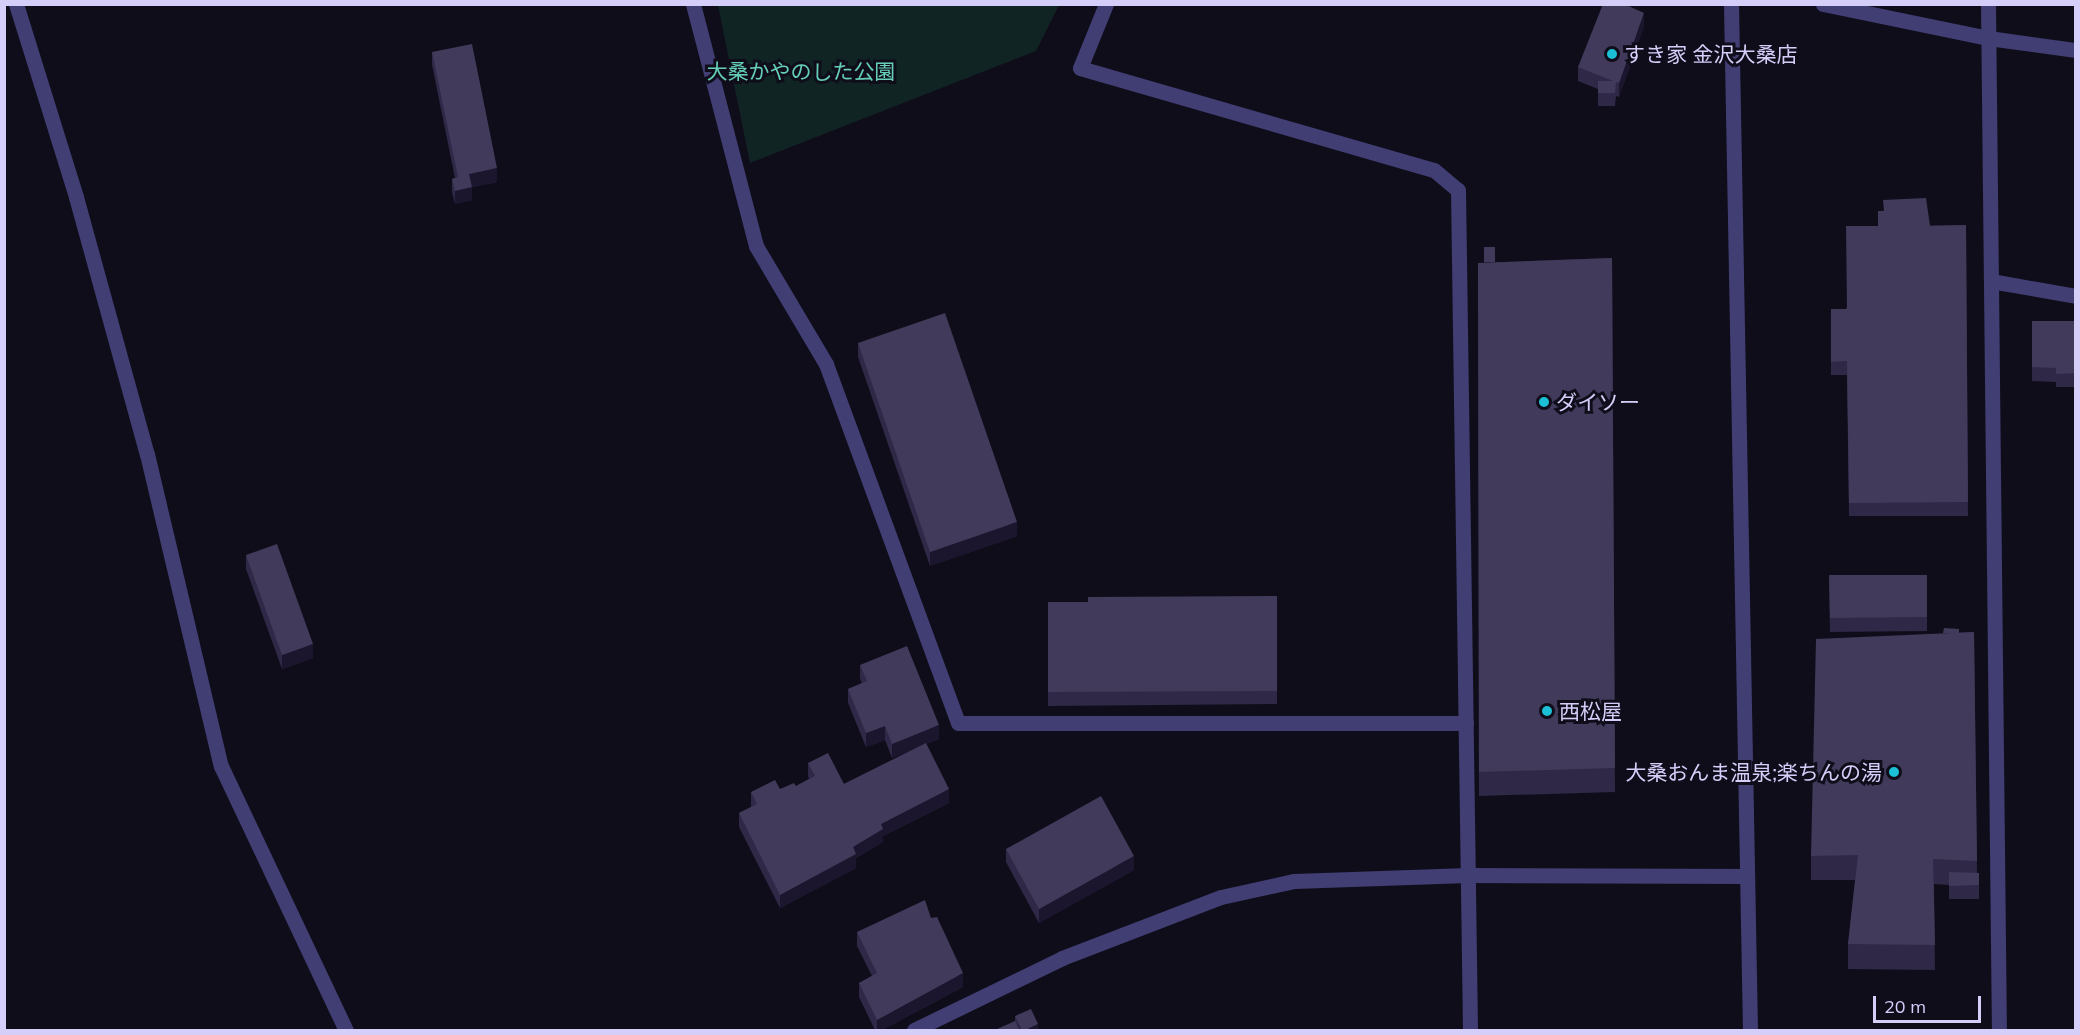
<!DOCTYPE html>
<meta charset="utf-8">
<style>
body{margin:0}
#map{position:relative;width:2080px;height:1035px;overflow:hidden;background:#100d1b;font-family:Mulish,"Noto Sans JP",sans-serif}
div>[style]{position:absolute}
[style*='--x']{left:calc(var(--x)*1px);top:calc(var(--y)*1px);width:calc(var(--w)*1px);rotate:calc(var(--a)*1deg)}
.green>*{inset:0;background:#112424}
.minor>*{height:15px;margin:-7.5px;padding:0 7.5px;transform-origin:7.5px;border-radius:7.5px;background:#413e74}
.wall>*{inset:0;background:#2f2846}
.shaded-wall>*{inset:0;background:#1b162d}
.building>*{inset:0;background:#413a5a}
.dots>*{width:16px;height:16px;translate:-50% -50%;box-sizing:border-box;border:3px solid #100d1b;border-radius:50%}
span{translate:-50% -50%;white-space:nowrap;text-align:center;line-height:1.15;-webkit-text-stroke:6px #100d1b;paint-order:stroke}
.poi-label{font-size:21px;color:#d4cef9}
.left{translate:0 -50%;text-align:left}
.right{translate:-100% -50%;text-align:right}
.park-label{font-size:21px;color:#64ceb6}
.frame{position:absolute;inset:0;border:6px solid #d4cef9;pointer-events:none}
.scale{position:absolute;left:1873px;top:996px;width:108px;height:27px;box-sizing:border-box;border:3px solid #d4cef9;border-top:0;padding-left:8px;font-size:18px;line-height:21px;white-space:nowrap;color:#d4cef9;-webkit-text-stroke:4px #100d1b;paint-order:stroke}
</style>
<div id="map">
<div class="green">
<div style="clip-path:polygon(718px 5px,718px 4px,1059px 5px,1036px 51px,750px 163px)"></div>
</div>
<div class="minor">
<div style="--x:16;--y:4;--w:202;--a:72.7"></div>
<div style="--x:76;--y:197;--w:267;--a:74.6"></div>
<div style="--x:147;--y:454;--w:321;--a:76.7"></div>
<div style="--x:221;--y:766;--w:292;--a:64.7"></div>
<div style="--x:693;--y:4;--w:250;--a:75.4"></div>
<div style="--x:756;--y:246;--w:137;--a:59.3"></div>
<div style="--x:826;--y:364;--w:382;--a:69.8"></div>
<div style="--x:958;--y:723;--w:508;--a:0"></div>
<div style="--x:1106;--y:4;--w:69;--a:112.1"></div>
<div style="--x:1080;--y:68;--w:368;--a:16.1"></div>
<div style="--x:1434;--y:170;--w:31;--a:40"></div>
<div style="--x:1458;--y:190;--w:840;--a:89.18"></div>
<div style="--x:1731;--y:4;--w:1026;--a:88.94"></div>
<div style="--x:1823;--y:4;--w:168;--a:11.6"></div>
<div style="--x:1988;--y:38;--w:89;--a:7.8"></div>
<div style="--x:1988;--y:4;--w:1026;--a:89.39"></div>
<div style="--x:1991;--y:281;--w:86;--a:10"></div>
<div style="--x:914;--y:1030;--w:165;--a:-25.9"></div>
<div style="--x:1062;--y:958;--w:170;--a:-21"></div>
<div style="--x:1221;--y:897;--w:75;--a:-12.4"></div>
<div style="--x:1294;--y:881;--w:174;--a:-2"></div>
<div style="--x:1468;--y:875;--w:279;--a:0.2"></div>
</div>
<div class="wall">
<div style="clip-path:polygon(1644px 26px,1619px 97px,1616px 96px,1615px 106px,1598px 106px,1598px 89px,1578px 81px,1578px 67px)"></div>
<div style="clip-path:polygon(432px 52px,497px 182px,472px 187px,472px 200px,455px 204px,452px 192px,452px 179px,455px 178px,432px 65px)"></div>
<div style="clip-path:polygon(1966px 225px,1968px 516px,1849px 516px,1847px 375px,1831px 375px,1831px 309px,1846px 309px,1878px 226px)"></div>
<div style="clip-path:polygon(1612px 258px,1615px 792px,1479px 796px,1478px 263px)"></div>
<div style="clip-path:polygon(2032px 321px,2076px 321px,2076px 387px,2056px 387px,2056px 382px,2032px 381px)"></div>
<div style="clip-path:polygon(858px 343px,1017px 536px,930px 566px,858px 357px)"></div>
<div style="clip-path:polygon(246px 555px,313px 658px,282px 669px,246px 569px)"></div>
<div style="clip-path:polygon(1829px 575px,1927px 575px,1927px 631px,1830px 632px)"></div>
<div style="clip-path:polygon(1277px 596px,1277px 704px,1048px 706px,1048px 602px,1088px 602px)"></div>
<div style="clip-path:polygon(1974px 632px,1977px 873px,1979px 873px,1979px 899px,1949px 899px,1949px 885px,1934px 884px,1935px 970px,1848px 969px,1848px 944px,1855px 880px,1811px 880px,1811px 856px,1959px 633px)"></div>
<div style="clip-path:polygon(860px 665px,939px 739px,926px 744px,949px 803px,883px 836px,883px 842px,856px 858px,856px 868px,780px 908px,739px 827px,739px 813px,751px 807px,751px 792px,780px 789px,796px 786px,809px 779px,808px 776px,808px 763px,844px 784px,916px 748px,892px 758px,885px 740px,866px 747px,848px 703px,848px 689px,862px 683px,860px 679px)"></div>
<div style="clip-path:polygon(1006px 849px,1134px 870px,1039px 923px,1006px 862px)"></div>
<div style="clip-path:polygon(931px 918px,963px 987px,882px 1030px,875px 1030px,859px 997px,859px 983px,872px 976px,857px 946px,857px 932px)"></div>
<div style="clip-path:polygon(1015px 1016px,1038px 1030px,995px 1030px,1015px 1022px)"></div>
</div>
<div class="shaded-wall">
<div style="clip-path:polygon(1644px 13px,1644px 26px,1619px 97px,1619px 83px)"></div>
<div style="clip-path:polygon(497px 168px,497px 182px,472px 187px,472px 200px,455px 204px,455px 191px,469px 174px)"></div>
<div style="clip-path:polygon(1017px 522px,1017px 536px,930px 566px,930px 552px)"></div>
<div style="clip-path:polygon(313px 644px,313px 658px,282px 669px,282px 655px)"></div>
<div style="clip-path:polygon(939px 725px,939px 739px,892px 758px,892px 744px)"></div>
<div style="clip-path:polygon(885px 726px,885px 740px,866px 747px,866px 733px)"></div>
<div style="clip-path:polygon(949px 789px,949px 803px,883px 836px,883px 842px,856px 858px,856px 868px,780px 908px,780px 895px,853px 847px,881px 824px)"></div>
<div style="clip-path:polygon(1134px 856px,1134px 870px,1039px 923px,1039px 909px)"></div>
<div style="clip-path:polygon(963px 973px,963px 987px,882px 1030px,877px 1030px,877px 1020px)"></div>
<div style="clip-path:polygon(1038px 1024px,1038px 1030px,1025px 1030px)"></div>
</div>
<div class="building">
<div style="clip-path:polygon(1603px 4px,1624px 4px,1644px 13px,1619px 83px,1616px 82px,1615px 93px,1598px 93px,1598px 81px,1613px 81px,1578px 67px)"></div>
<div style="clip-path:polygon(472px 44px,497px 168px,469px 174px,472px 187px,455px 191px,452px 179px,458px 177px,432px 52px)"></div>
<div style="clip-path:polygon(1926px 198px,1930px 226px,1966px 225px,1968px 502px,1849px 503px,1847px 361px,1831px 362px,1831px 309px,1847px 309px,1846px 226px,1878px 226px,1878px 211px,1884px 211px,1883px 200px)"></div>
<div style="clip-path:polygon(1484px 247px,1495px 247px,1495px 262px,1484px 262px)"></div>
<div style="clip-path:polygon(1612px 258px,1615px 768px,1479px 772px,1478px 263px)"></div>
<div style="clip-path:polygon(945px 313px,1017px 522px,930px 552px,858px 343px)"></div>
<div style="clip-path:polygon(2032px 321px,2076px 321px,2076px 373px,2056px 374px,2056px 368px,2032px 367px)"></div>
<div style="clip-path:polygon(277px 544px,313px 644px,282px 655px,246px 555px)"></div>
<div style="clip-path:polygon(1829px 575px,1927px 575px,1927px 617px,1830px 618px)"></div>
<div style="clip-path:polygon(1277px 596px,1277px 691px,1048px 692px,1048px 602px,1088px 602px,1088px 597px)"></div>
<div style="clip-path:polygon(1944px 628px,1959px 629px,1959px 633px,1943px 633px)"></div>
<div style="clip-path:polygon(1974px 632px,1977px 861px,1933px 859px,1935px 945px,1848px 944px,1858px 855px,1811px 856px,1816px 639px)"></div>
<div style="clip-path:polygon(907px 646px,939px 725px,892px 744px,885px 726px,866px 733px,848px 689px,867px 681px,860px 665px)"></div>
<div style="clip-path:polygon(926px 743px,949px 789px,881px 824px,883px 829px,853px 847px,856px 854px,780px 895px,739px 813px,757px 804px,751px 792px,775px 780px,780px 789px,794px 783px,796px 786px,815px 776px,808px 763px,828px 753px,844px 784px)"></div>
<div style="clip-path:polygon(1101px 796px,1134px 856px,1039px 909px,1006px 849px)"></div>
<div style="clip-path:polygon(1949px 872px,1979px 873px,1979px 885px,1949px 886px)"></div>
<div style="clip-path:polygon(925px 900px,931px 918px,937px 917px,963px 973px,877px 1020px,859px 983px,877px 973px,857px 932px)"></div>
<div style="clip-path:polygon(1031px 1009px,1038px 1024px,1025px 1030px,1022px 1030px,1015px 1016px)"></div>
<div style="clip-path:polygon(1015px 1021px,1019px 1030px,995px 1030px)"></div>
</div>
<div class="dots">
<div style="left:1612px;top:54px;background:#1cc0d6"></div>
<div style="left:1544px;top:402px;background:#1cc0d6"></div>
<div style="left:1547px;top:711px;background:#1cc0d6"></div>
<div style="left:1894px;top:772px;background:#1cc0d6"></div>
</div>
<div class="poi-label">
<span class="left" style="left:1624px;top:54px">すき家 金沢大桑店</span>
<span class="left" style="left:1556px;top:402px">ダイソー</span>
<span class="left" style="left:1559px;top:711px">西松屋</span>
<span class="right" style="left:1882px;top:772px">大桑おんま温泉;楽ちんの湯</span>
</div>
<div class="park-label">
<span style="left:801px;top:71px">大桑かやのした公園</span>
</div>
<div class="frame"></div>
<div class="scale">20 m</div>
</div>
